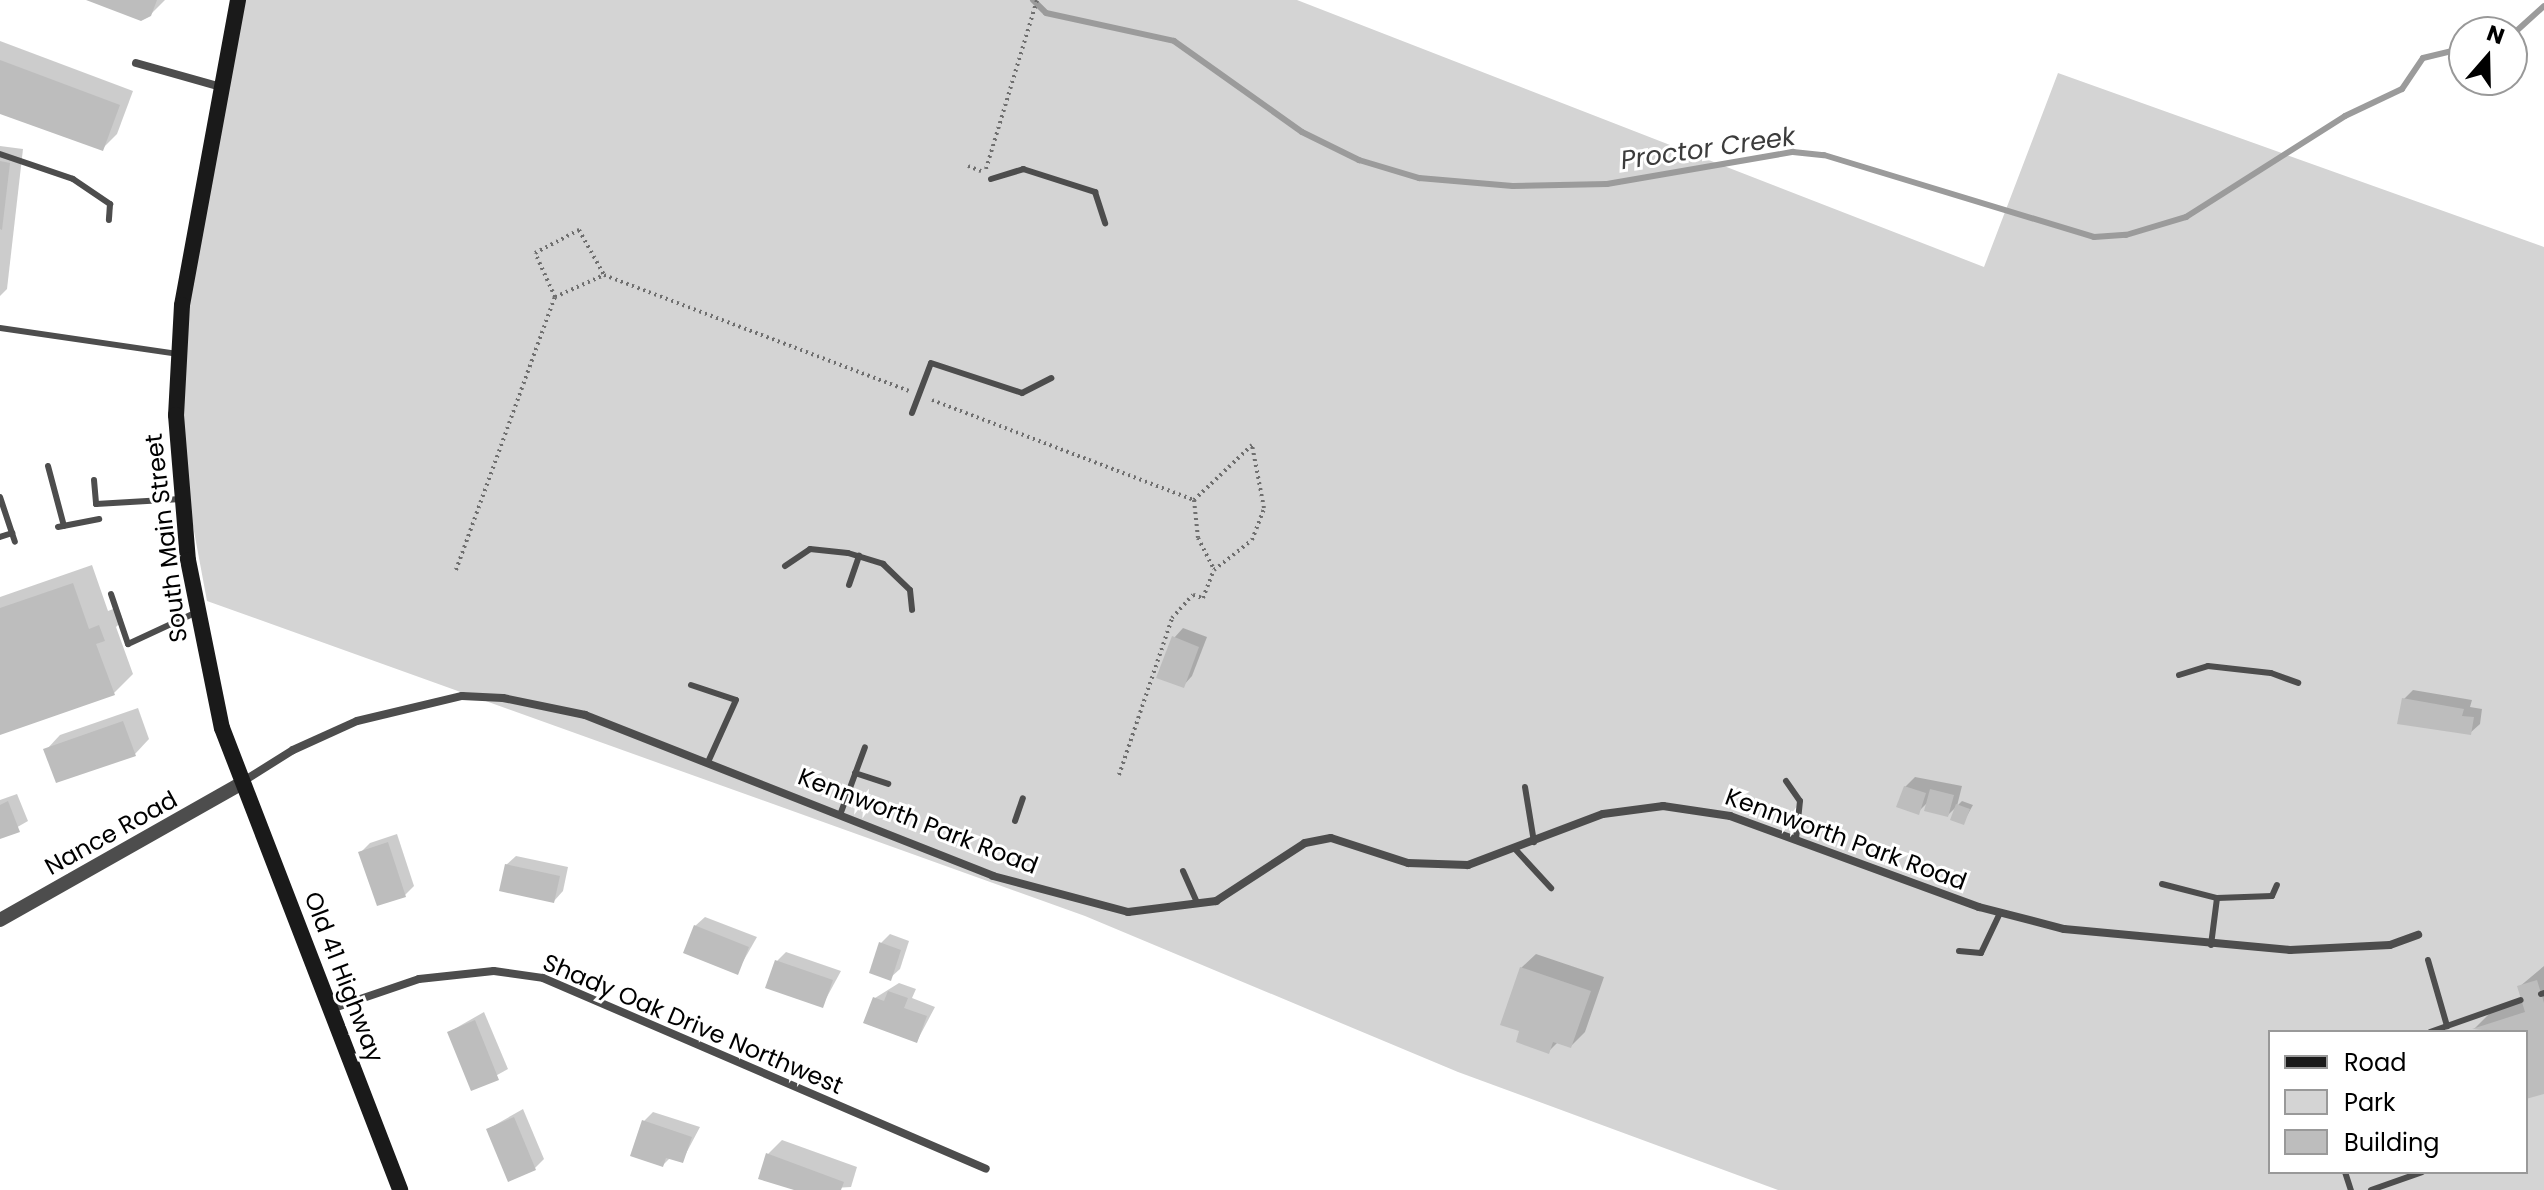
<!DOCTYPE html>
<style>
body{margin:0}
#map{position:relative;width:2544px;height:1190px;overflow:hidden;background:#fff;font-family:Poppins,sans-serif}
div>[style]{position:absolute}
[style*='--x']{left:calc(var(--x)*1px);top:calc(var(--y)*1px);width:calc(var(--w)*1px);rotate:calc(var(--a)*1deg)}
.green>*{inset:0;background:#d4d4d4}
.shadow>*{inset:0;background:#0003}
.stream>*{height:6px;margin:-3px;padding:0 3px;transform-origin:3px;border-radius:3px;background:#9b9b9b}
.building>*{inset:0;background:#bdbdbd}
.path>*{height:4px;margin-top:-2px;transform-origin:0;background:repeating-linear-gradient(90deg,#6f6f6f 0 2px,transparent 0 6px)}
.service>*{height:6px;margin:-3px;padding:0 3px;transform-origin:3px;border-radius:3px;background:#4d4d4d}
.minor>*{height:8px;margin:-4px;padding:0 4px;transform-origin:4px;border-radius:4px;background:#4d4d4d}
.tertiary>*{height:14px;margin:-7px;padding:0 7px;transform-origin:7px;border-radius:7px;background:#4d4d4d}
.secondary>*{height:16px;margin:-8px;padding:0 8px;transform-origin:8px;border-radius:8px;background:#1a1a1a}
span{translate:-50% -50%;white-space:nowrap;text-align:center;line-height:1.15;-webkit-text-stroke:6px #fff;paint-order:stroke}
.street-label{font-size:24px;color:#000}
.water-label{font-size:26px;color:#3c3c3c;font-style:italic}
.legend{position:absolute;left:2268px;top:1030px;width:260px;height:144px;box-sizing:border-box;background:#fff;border:2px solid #999;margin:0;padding:10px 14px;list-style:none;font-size:24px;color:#000}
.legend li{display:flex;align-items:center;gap:16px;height:40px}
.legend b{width:40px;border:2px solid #999}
.north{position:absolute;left:2448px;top:16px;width:80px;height:80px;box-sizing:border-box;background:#fff;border:2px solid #999;border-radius:50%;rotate:20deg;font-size:22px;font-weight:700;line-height:32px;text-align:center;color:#000}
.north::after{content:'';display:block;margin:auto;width:28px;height:36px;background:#000;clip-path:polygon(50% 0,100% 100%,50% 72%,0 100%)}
</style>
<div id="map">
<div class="green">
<div style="clip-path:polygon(evenodd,239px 0,1297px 0,1984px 267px,2058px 73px,2544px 247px,2544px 1190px,1778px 1190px,1458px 1072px,1085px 916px,207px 601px,172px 413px,239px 0,2270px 1032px,2526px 1032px,2526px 1172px,2270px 1172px,2270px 1032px)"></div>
</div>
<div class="shadow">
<div style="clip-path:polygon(91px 0,165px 0,150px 15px)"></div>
<div style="clip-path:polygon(0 41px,133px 91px,117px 134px,102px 149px,0 113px)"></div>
<div style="clip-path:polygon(0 146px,23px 149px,7px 289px,0 296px)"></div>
<div style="clip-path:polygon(92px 565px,108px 611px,118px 607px,123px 620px,116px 627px,133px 674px,114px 693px,0 728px,0 597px)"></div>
<div style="clip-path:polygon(1183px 628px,1207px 637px,1192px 676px,1183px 686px,1174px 638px)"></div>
<div style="clip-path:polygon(2413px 690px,2472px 700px,2470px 707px,2482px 709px,2480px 724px,2470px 733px,2404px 699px)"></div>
<div style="clip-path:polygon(138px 708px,149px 739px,135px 754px,46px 750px,60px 735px)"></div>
<div style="clip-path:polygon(1915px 777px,1962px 786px,1957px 806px,1948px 815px,1928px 802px,1918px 812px,1905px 787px)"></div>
<div style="clip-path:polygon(17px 794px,28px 821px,0 837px,0 800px)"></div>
<div style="clip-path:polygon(1962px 801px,1973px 805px,1963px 823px,1958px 805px)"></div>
<div style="clip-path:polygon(397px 834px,414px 886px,405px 895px,361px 852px,370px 843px)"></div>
<div style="clip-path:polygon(516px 856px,568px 867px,563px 891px,554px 901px,506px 865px)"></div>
<div style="clip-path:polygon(705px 917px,757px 937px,737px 972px,695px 926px)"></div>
<div style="clip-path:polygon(890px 934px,909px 941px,900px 969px,890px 978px,880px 944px)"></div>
<div style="clip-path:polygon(786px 952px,841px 971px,822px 1006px,777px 961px)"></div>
<div style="clip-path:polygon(1536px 954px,1604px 977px,1585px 1032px,1571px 1046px,1558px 1042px,1549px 1051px,1522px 1029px,1521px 968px)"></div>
<div style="clip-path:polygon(2544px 966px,2544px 1091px,2526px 1097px,2526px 1032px,2474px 1029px,2493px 1010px,2523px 1001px,2519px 987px)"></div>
<div style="clip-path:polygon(899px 983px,916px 989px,912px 998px,935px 1007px,917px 1041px,875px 998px)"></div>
<div style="clip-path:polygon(484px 1012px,508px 1069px,472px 1089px,449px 1032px)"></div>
<div style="clip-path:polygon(523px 1109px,544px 1159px,535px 1168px,488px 1129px)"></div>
<div style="clip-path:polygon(653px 1112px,700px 1127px,682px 1161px,671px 1157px,663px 1165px,644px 1121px)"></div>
<div style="clip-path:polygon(782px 1140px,857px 1167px,851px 1187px,801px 1190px,768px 1154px)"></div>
</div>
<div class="stream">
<div style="--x:1033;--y:0;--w:18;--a:45"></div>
<div style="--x:1046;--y:13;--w:131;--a:12.3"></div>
<div style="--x:1174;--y:41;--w:157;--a:35.4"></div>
<div style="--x:1302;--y:132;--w:64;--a:26.2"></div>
<div style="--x:1359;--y:160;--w:63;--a:16.7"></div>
<div style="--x:1419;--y:178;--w:94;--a:4.9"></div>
<div style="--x:1513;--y:186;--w:94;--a:-1.2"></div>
<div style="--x:1607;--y:184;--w:189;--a:-9.8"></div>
<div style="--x:1793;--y:152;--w:31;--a:6"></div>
<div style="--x:1824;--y:155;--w:282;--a:16.9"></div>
<div style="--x:2094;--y:237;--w:32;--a:-4"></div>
<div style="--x:2126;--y:235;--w:63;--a:-16.7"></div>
<div style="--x:2186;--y:217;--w:188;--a:-32.4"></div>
<div style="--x:2345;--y:116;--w:63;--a:-25.3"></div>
<div style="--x:2402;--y:89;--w:37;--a:-56"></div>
<div style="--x:2423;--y:58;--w:42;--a:-13.7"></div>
<div style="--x:2512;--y:35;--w:43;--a:-42.2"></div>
</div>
<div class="building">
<div style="clip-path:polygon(86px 0,157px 0,151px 16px,141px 21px)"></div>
<div style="clip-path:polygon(0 60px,120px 105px,103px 151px,0 114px)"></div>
<div style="clip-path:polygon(0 161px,10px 163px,2px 230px,0 229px)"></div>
<div style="clip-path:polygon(73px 583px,89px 629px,99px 625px,105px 641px,96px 644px,115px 695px,0 735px,0 608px)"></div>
<div style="clip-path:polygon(1172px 636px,1199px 647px,1184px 688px,1156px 678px)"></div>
<div style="clip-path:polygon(2402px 698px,2464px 709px,2462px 716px,2474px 717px,2471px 735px,2397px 724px)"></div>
<div style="clip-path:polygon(123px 721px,136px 756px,56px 783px,43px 749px)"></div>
<div style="clip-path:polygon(1904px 786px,1926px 793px,1919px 815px,1896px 807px)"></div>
<div style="clip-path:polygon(1930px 789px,1954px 795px,1948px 817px,1924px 811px)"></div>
<div style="clip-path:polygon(8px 801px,20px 832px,0 839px,0 805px)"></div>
<div style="clip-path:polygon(1956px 804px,1970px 809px,1964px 825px,1950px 820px)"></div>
<div style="clip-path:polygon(388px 842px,406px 897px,377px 906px,358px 852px)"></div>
<div style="clip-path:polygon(505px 864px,560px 876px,554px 903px,499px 891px)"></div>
<div style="clip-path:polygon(694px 925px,749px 947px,738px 975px,683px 953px)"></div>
<div style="clip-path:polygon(879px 942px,901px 950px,891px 981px,869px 973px)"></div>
<div style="clip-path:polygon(775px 960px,833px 980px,823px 1008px,765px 988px)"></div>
<div style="clip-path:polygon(1520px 967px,1591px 991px,1571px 1048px,1553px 1042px,1549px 1054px,1516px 1042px,1519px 1031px,1500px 1025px)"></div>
<div style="clip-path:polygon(2537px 980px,2544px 1003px,2544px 1094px,2526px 1099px,2526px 1032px,2472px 1029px,2525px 1012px,2517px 986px)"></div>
<div style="clip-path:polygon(888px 991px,908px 998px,904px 1008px,927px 1016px,917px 1043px,863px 1023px,873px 997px,884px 1001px)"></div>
<div style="clip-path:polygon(475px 1020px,499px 1080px,471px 1091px,447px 1032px)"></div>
<div style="clip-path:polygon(514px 1117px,536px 1170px,508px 1182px,486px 1129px)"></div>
<div style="clip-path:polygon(642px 1120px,692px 1137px,683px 1163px,666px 1158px,663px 1167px,630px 1156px)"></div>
<div style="clip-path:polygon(766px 1153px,844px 1182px,841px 1190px,794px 1190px,758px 1179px)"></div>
</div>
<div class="path">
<div style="--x:968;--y:166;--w:14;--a:21"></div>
<div style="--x:986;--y:169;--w:177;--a:-73.2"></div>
<div style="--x:555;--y:297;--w:54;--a:-24.2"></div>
<div style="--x:932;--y:400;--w:280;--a:20.9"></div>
<div style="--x:1194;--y:500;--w:38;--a:84"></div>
<div style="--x:1198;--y:538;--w:35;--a:63"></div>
<div style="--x:456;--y:570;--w:290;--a:-70.1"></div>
<div style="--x:555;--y:297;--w:48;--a:-114.4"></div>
<div style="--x:535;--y:253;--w:50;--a:-27.6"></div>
<div style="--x:579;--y:230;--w:51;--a:60.9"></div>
<div style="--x:604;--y:275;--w:326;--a:20.8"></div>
<div style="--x:1119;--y:775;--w:166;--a:-71.3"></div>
<div style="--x:1172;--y:618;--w:31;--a:-48"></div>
<div style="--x:1193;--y:595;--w:10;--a:17"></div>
<div style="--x:1203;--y:598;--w:30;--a:-69"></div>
<div style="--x:1214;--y:570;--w:48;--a:-38.3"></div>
<div style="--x:1252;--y:540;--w:34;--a:-69"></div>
<div style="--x:1264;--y:508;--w:64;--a:-100.8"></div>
<div style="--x:1252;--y:445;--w:80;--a:136.5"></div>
</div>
<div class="service">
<div style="--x:0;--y:154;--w:77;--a:18.9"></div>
<div style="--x:73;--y:179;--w:45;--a:34"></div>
<div style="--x:110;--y:204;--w:16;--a:94"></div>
<div style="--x:991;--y:179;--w:34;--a:-17"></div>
<div style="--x:1023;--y:169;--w:76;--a:17.7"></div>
<div style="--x:1095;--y:192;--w:33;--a:72"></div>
<div style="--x:0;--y:328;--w:181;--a:8.3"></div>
<div style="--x:912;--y:413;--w:53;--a:-69.2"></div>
<div style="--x:931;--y:363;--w:96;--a:18.2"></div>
<div style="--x:1022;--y:393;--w:33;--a:-27"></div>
<div style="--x:48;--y:466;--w:62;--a:75.1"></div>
<div style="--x:94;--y:480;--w:24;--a:85"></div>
<div style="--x:96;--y:504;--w:85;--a:-3.4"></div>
<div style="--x:0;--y:497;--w:47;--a:71.6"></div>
<div style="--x:58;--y:527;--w:42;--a:-11"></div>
<div style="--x:0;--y:537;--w:13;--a:-18"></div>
<div style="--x:785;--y:566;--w:30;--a:-34"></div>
<div style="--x:810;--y:549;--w:38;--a:6"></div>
<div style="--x:848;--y:553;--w:37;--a:17"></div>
<div style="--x:883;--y:564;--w:37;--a:44"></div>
<div style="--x:910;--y:590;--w:20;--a:84"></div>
<div style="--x:849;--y:585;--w:31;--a:-71"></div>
<div style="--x:111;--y:594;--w:53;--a:71.2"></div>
<div style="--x:128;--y:644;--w:76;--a:-24.9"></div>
<div style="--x:2179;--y:675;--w:30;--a:-17"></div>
<div style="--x:2208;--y:666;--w:63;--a:6.3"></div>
<div style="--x:2271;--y:673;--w:29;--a:20"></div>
<div style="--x:691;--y:685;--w:47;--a:18.4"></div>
<div style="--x:736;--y:700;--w:68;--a:114.3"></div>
<div style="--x:855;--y:773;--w:35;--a:18"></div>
<div style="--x:1786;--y:781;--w:24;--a:55"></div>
<div style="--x:1800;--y:801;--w:39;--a:96"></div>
<div style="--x:1525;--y:787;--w:56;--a:80.7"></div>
<div style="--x:840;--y:815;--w:72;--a:-69.8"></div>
<div style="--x:1015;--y:821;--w:24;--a:-71"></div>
<div style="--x:1516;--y:850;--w:52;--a:47.4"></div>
<div style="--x:1183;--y:871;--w:36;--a:66"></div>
<div style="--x:2162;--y:884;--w:57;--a:14.3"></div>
<div style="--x:2217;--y:898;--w:55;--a:-2.1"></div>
<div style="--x:2272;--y:896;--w:12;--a:-66"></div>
<div style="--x:2211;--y:945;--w:47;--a:-82.7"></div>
<div style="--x:1959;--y:951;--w:22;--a:5"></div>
<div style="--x:1981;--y:953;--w:44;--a:-64.6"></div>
<div style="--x:2428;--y:960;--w:69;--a:73.9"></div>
<div style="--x:2541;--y:994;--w:3;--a:-18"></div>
<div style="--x:2430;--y:1032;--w:96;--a:-19.4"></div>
<div style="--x:2345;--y:1172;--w:19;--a:72"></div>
<div style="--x:2371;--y:1190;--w:54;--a:-19.4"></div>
</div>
<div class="minor">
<div style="--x:136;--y:63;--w:88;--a:15.8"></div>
<div style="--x:242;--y:782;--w:60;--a:-32.1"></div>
<div style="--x:293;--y:750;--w:70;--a:-24.4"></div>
<div style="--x:357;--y:721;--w:108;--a:-13.4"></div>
<div style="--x:462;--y:696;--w:41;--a:2.8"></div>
<div style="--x:503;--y:698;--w:84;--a:11.7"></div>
<div style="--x:585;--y:715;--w:439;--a:21.5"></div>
<div style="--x:993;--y:876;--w:140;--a:14.9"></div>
<div style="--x:1128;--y:912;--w:89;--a:-7.1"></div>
<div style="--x:1216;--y:901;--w:106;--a:-33.1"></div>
<div style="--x:1305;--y:843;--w:26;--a:-11"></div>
<div style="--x:1331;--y:838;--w:81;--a:18"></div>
<div style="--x:1408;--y:863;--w:60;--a:1.9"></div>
<div style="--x:1468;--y:865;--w:144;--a:-20.7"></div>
<div style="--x:1603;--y:814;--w:61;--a:-7.6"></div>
<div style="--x:1663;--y:806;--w:68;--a:8.5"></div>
<div style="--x:1730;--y:816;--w:265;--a:20.1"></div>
<div style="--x:1979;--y:907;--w:88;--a:14.5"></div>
<div style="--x:2064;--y:929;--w:227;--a:5.3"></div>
<div style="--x:2290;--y:950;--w:100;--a:-2.9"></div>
<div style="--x:2390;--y:945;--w:30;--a:-20"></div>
<div style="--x:331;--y:1009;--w:93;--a:-18.8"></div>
<div style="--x:419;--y:979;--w:75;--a:-6.1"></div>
<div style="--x:494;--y:971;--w:49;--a:8.1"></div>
<div style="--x:543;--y:978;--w:482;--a:23.3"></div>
</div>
<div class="tertiary">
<div style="--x:0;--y:920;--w:278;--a:-29.5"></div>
</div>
<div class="secondary">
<div style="--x:238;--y:0;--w:310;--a:100.4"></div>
<div style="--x:182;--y:305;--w:110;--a:93.1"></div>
<div style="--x:176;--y:415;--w:145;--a:85.3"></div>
<div style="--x:188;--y:560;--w:171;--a:78.6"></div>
<div style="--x:222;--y:728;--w:495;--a:68.9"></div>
</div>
<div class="street-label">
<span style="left:166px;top:538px;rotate:-97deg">South Main Street</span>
<span style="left:918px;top:821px;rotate:21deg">Kennworth Park Road</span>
<span style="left:111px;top:833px;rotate:-29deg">Nance Road</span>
<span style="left:1846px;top:839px;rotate:20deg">Kennworth Park Road</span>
<span style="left:344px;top:977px;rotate:69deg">Old 41 Highway</span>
<span style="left:693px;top:1024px;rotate:23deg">Shady Oak Drive Northwest</span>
</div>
<div class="water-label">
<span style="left:1708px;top:149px;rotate:-8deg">Proctor Creek</span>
</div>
<ul class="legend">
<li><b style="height:10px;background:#1a1a1a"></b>Road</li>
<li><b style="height:22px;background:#d4d4d4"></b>Park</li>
<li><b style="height:22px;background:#bdbdbd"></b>Building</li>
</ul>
<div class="north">N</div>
</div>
